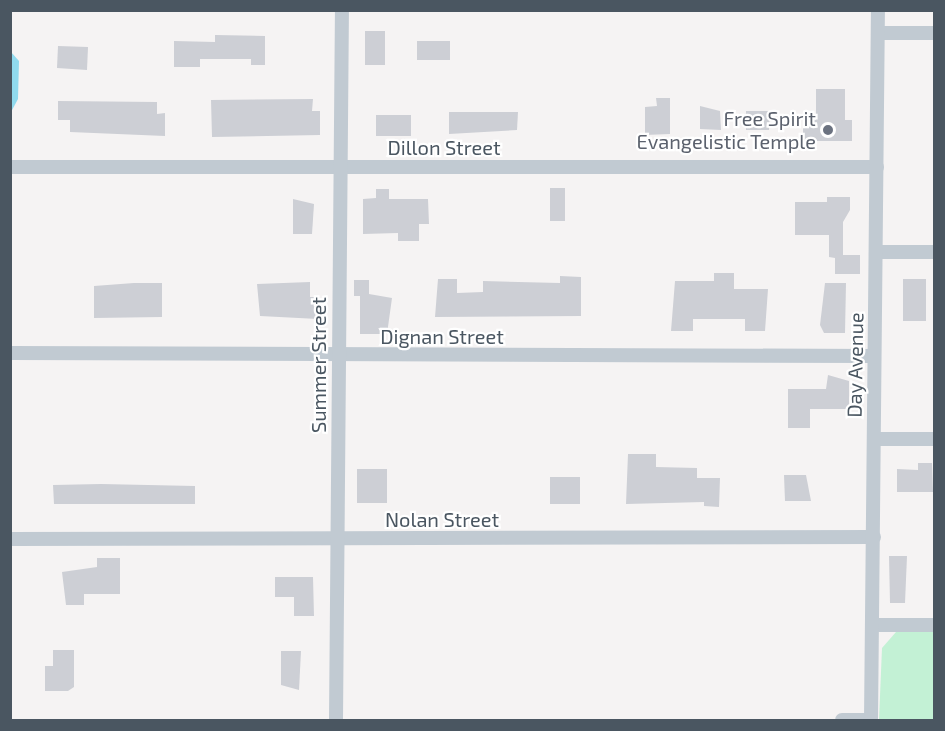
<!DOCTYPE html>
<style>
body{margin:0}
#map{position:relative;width:945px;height:731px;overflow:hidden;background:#f5f3f3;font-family:"Exo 2",sans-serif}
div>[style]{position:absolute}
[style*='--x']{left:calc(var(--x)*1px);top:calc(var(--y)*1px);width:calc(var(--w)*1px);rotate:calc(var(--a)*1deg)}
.green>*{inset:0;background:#c3f1d5}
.water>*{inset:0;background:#90daee}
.building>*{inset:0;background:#cdcfd5}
.street>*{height:14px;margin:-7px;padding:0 7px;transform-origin:7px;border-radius:7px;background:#c1cad2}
.dots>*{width:16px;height:16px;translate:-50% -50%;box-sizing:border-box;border:3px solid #fff;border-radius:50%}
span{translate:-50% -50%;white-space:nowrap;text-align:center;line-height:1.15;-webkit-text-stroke:4.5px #fff;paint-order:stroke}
.worship-label{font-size:20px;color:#5b616d}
.right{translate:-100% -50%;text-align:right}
.street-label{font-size:20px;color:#4a5661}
.frame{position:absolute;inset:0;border:12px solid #4a5661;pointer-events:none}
</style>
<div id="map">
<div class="green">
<div style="clip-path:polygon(896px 632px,934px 632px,934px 720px,879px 720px,882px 648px)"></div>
</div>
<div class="water">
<div style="clip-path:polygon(11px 52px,19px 61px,18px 99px,11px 112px)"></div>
</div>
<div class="building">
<div style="clip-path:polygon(365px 31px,385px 31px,385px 65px,365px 65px)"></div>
<div style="clip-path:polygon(215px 35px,265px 36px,265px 65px,251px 65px,251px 59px,200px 59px,200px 67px,174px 67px,174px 41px,215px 42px)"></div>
<div style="clip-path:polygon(417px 41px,450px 41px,450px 60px,417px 60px)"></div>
<div style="clip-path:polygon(58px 46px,88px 47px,87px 70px,57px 68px)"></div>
<div style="clip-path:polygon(816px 89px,845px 89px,845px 120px,852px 120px,852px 141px,803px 141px,803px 120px,816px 120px)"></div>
<div style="clip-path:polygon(656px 98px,670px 98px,670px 134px,645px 135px,645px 107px,657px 106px)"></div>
<div style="clip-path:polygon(313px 99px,312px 111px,320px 111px,320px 135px,212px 137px,211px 100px)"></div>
<div style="clip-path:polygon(58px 101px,157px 102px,157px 114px,165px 113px,165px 136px,70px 132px,70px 120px,58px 120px)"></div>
<div style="clip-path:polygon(700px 106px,720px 111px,721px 130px,700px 129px)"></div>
<div style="clip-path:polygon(746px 111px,770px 111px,769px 130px,746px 130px)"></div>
<div style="clip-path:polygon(449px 112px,518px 112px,517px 130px,449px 134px)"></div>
<div style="clip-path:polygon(376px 115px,411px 115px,411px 136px,376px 136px)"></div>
<div style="clip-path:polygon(550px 188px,565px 188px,565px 221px,550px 221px)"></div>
<div style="clip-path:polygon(376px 189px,389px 189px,389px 199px,428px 199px,429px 224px,419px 224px,419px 241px,398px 241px,398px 233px,363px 234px,363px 199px,376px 198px)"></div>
<div style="clip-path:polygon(827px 197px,850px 197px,850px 210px,843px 222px,843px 255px,860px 255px,860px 274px,835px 274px,835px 258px,829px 257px,829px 235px,795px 235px,795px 202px,827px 202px)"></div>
<div style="clip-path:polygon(293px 199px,314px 204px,312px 234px,293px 234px)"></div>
<div style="clip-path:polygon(714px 273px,734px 273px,734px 289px,768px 289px,765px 331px,745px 331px,745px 319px,693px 319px,693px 331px,671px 331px,675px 281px,714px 281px)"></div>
<div style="clip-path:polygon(560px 276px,581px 277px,581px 316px,435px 317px,438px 279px,457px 279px,457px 293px,483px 292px,483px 281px,560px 283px)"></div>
<div style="clip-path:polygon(903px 279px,926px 279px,926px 321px,903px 321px)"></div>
<div style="clip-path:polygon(354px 280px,369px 280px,369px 294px,392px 298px,387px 334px,360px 334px,360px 296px,354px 296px)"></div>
<div style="clip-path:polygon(310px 282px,310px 297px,318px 297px,318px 319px,260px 316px,257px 284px)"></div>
<div style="clip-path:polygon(134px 283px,162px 283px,162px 317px,94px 318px,94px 286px)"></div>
<div style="clip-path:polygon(825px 283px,846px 283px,845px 333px,824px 333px,820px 325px)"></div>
<div style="clip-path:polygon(828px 375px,849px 381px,849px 409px,810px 409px,810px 428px,788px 428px,788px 389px,826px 389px)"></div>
<div style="clip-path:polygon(628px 454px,656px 454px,656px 467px,697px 468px,697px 478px,720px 478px,719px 507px,704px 506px,704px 502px,626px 504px)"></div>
<div style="clip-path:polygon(918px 463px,932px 463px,933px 492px,897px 492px,897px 469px,918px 470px)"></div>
<div style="clip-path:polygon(357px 469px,387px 469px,387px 503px,357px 503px)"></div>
<div style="clip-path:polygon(784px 475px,806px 475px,811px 501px,785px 501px)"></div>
<div style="clip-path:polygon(550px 477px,580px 477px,580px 504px,550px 504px)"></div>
<div style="clip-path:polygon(101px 484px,195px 486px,195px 504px,54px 504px,53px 485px)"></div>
<div style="clip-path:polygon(889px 556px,907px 556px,905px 603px,890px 603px)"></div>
<div style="clip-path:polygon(97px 558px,120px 558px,120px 594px,84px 594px,84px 605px,66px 605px,62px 572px,97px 567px)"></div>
<div style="clip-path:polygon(275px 577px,313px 577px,314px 616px,294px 616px,294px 597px,275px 597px)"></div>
<div style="clip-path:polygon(53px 650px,74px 650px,74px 687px,68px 691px,45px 691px,45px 666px,53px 666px)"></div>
<div style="clip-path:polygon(281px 651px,301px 651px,299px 690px,281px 685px)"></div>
</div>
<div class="street">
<div style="--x:878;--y:33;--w:56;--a:0"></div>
<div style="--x:10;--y:167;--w:867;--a:0"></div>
<div style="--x:876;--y:252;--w:58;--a:0"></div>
<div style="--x:10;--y:353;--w:864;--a:0.2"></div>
<div style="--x:874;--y:439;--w:60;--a:0"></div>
<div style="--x:10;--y:539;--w:864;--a:-0.13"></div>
<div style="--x:872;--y:625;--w:62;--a:0"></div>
<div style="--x:336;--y:720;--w:710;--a:-89.52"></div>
<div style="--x:842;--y:720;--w:29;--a:0"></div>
<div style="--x:871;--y:720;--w:710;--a:-89.44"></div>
</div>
<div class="dots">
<div style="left:828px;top:130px;background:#6b7280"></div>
</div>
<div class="worship-label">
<span class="right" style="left:816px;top:130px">Free Spirit<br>Evangelistic Temple</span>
</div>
<div class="street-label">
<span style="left:444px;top:147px">Dillon Street</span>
<span style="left:442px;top:336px">Dignan Street</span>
<span style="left:318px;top:365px;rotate:-90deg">Summer Street</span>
<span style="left:855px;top:365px;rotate:-89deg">Day Avenue</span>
<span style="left:442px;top:519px">Nolan Street</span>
</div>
<div class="frame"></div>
</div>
